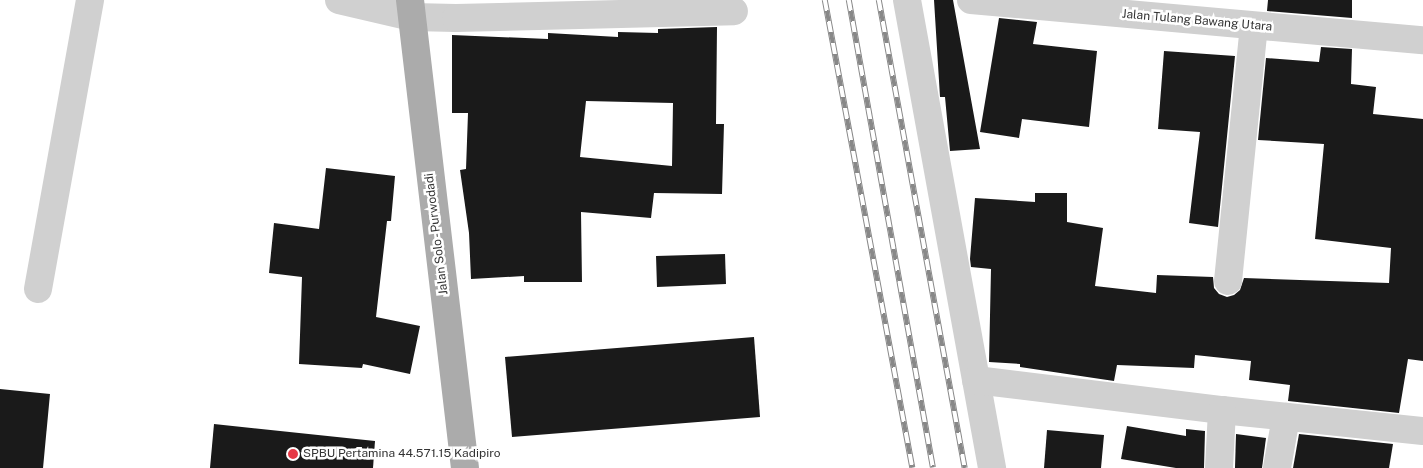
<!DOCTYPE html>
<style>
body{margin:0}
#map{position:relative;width:1423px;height:468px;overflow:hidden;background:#fff;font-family:"Public Sans",sans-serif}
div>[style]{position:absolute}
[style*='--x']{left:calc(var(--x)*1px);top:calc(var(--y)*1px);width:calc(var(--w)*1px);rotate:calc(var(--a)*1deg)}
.building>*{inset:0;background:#1a1a1a}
.minor>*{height:28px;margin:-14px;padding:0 14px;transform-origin:14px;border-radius:14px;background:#d0d0d0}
.major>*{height:28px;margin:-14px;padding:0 14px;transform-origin:14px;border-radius:14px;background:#ababab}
.rail>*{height:5.5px;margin-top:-2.75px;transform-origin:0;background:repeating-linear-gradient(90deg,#fff 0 11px,#888 0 22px);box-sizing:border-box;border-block:1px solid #888}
.dots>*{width:14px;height:14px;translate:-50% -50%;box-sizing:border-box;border:2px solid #fff;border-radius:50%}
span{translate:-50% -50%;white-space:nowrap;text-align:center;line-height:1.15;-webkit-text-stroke:5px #fff;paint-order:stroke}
.street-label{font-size:12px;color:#333}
.poi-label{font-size:12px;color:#333}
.left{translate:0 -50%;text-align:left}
</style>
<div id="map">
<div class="building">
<div style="clip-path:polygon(934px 0,953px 0,980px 149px,950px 151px,945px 97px,940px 97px)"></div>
<div style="clip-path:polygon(1268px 0,1352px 0,1352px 18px,1267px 11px)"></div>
<div style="clip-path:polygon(999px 18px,1037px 22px,1033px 44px,1097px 51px,1089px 127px,1022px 119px,1019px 138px,980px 132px)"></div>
<div style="clip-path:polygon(evenodd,717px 27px,716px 124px,724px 124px,722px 194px,654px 193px,651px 218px,581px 212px,582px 282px,524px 282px,524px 276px,471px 279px,469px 233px,460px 170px,466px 169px,468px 113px,452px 113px,452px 35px,548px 39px,548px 33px,618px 37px,618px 32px,658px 33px,658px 29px,717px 27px,586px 101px,673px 103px,672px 166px,580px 157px,586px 101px)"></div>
<div style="clip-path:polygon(1321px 47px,1352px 49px,1351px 84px,1376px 87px,1373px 114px,1423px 119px,1423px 361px,1408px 359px,1399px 413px,1288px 401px,1290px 385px,1249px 380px,1251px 361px,1195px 355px,1194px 368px,1117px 365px,1114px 381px,1020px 367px,1020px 364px,989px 362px,991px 269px,971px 267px,970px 259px,975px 198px,1035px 202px,1035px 193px,1067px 193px,1067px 222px,1103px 228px,1095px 286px,1156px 293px,1157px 275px,1213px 277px,1214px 288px,1219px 294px,1227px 297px,1234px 295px,1240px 290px,1244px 278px,1389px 283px,1391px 248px,1315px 239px,1324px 144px,1258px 140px,1266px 58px,1319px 62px)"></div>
<div style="clip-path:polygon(1164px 51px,1235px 56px,1218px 227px,1189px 223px,1200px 132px,1158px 129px)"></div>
<div style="clip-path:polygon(326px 168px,395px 176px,391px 221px,387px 221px,376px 317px,420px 326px,410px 374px,363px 364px,362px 368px,299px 364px,302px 277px,269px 273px,274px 223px,319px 229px)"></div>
<div style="clip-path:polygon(725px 254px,726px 284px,657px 287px,656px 256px)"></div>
<div style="clip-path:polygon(754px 337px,760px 417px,512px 437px,505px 357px)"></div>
<div style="clip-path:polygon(0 389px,50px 394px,43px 468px,0 468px)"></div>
<div style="clip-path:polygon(214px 424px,375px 441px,373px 468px,210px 468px)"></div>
<div style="clip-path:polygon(1127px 426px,1186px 436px,1186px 429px,1205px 431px,1204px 468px,1176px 468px,1121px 459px)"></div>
<div style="clip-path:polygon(1047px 430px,1104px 435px,1101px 468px,1044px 468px)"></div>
<div style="clip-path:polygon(1236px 434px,1266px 438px,1262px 468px,1235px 468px)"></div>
<div style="clip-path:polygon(1299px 434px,1393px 444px,1389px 468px,1293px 468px)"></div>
</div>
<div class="minor">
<div style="--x:339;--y:0;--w:75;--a:13.1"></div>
<div style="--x:412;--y:17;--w:44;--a:1.3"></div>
<div style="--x:456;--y:18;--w:278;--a:-1.4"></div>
<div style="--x:907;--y:0;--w:476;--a:79.7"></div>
<div style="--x:971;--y:0;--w:454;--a:5.1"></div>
<div style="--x:1228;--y:281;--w:256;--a:-84.2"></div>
<div style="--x:38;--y:289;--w:294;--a:-79.8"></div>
<div style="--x:976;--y:380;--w:248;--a:7"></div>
<div style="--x:1222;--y:410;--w:202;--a:6"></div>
<div style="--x:1219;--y:468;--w:58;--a:-87"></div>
<div style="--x:1277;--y:468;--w:52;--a:-80"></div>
</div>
<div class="major">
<div style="--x:410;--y:0;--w:471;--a:83.3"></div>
</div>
<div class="rail">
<div style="--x:825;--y:0;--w:476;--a:79.4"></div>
<div style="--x:849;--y:0;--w:475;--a:79.8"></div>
<div style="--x:879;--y:0;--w:476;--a:79.6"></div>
</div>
<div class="dots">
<div style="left:293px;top:454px;background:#e63946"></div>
</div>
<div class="street-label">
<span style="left:1197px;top:21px;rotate:5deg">Jalan Tulang Bawang Utara</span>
<span style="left:437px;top:234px;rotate:-97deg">Jalan Solo - Purwodadi</span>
</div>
<div class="poi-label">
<span class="left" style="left:303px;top:454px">SPBU Pertamina 44.571.15 Kadipiro</span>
</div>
</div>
